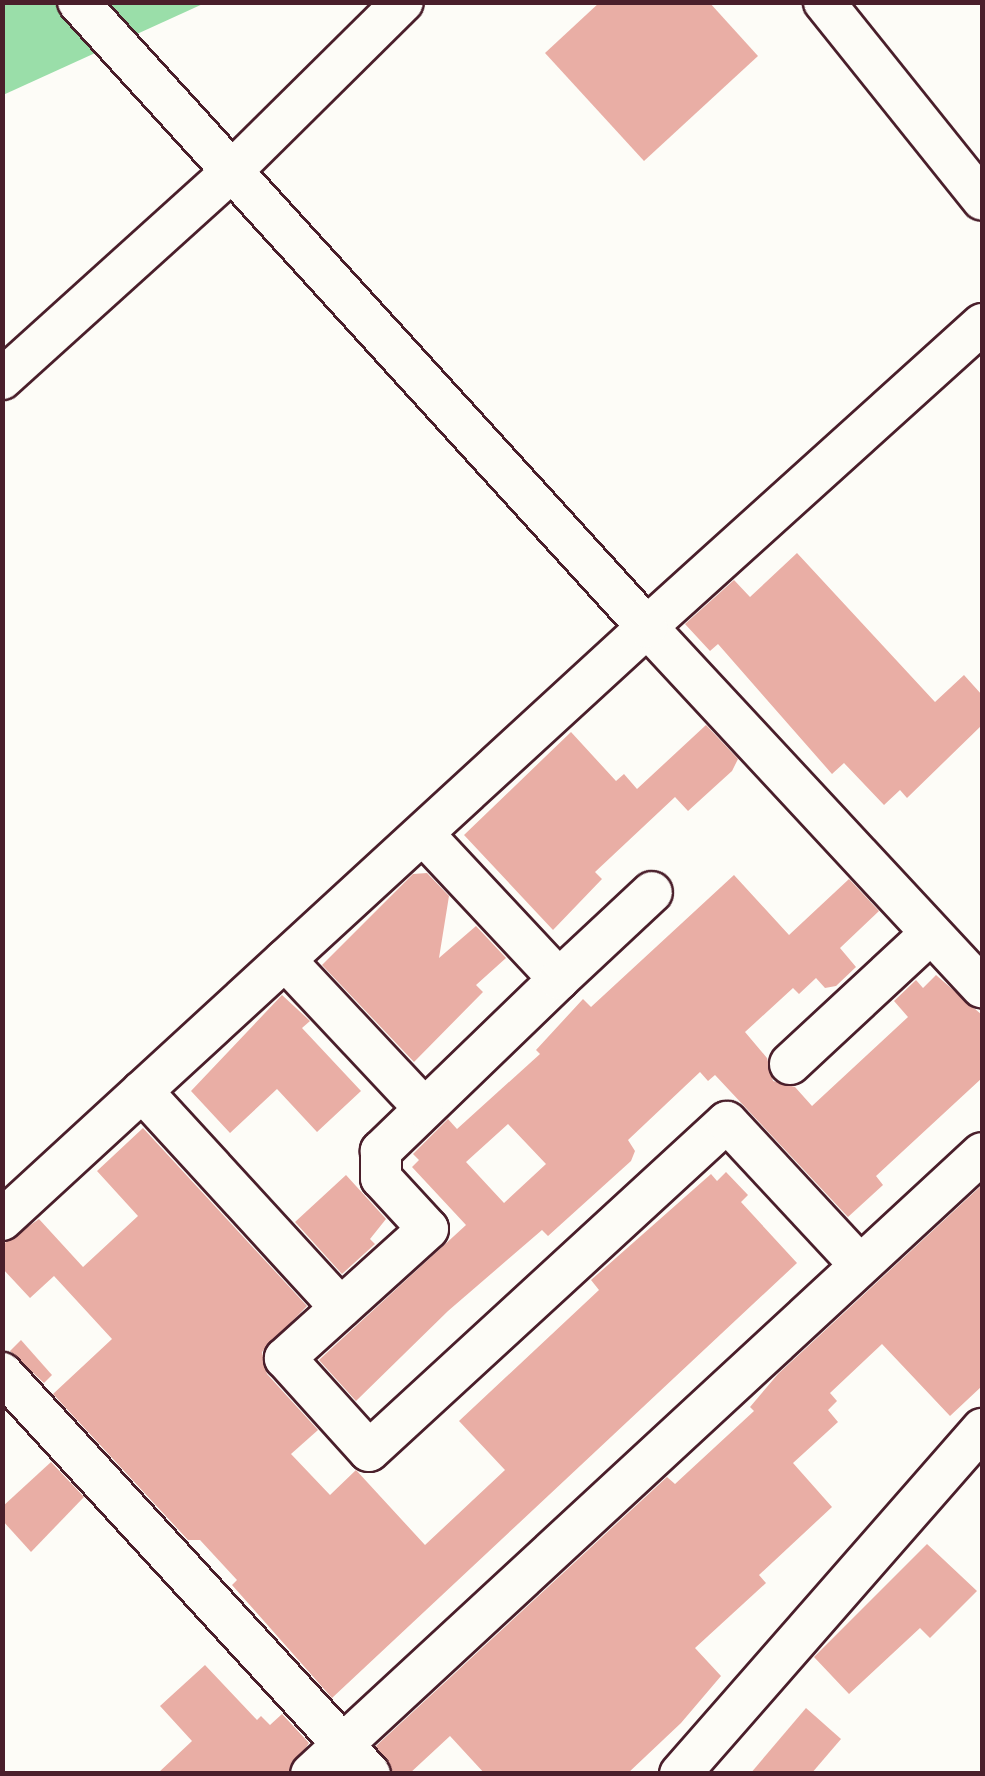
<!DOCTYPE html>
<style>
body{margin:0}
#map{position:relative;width:985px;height:1776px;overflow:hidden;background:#fdfcf7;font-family:Mynerve,sans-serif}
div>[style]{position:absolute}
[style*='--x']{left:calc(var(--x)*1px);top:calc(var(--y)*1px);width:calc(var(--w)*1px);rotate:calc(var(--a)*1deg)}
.green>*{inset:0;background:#9adea9}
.building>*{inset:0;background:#e9aea5}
.roads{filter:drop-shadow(2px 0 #4a1f2b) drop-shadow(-2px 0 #4a1f2b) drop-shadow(0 2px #4a1f2b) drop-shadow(0 -2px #4a1f2b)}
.minor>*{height:40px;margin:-20px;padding:0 20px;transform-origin:20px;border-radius:20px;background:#fdfcf7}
span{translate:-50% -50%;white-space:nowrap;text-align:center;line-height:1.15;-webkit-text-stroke:8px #fdfcf7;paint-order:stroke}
.frame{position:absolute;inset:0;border:5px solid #4a1f2b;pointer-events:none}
</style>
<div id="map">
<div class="green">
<div style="clip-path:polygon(3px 2px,205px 3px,3px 95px)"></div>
</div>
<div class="building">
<div style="clip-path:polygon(600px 2px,709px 2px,758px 56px,644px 161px,545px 53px)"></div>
<div style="clip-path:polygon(797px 553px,935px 702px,964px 675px,982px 695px,982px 725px,907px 798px,900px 790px,884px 805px,844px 763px,832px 774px,718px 644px,710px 651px,685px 624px,734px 580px,750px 597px)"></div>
<div style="clip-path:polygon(706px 725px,738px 759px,732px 771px,688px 811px,675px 797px,595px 872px,602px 879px,553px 930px,464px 835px,571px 732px,616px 781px,624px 774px,637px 789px)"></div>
<div style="clip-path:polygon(427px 873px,449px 896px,439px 958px,476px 926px,506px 958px,476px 985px,483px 992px,414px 1062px,322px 965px,413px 874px)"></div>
<div style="clip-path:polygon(evenodd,734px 875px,789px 935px,849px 879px,879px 911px,840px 948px,856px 967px,836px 986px,825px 988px,816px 978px,799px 994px,793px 988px,745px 1032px,767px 1058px,773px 1081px,795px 1087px,812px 1106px,908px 1017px,894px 1001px,916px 980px,923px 988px,936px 975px,982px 1015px,982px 1078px,876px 1176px,883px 1185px,848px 1217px,715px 1075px,708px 1081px,700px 1072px,628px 1140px,635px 1151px,631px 1161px,548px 1236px,542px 1230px,448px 1311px,356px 1401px,319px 1360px,466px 1225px,412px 1167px,419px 1160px,413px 1154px,448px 1119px,457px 1129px,540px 1054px,536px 1050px,583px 999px,591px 1007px,734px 875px,508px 1124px,546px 1164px,504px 1203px,466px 1162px,508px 1124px)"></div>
<div style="clip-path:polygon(282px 995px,310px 1021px,302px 1028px,361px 1091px,317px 1132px,277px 1089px,230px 1133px,191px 1091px)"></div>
<div style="clip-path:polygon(143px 1128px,307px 1306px,262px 1352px,267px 1374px,318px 1430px,291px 1454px,330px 1495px,356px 1470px,425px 1545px,505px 1470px,459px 1421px,599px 1290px,591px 1280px,711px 1174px,717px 1181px,726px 1172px,748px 1195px,741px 1202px,797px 1263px,332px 1698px,232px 1585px,237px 1580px,200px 1540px,188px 1540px,53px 1394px,112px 1339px,54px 1276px,30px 1298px,2px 1268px,2px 1245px,39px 1219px,83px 1267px,138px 1216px,97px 1171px)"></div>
<div style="clip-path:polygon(346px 1175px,386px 1219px,370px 1239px,375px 1244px,342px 1274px,295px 1222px)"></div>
<div style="clip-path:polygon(982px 1185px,982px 1386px,950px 1416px,882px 1344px,830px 1393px,837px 1401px,828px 1410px,838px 1422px,793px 1463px,832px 1507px,759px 1575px,766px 1583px,695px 1648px,721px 1676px,681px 1723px,627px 1774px,485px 1774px,450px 1736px,409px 1774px,393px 1774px,376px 1746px,667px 1477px,675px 1484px,754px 1411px,750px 1407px,778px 1374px)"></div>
<div style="clip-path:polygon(21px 1340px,52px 1375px,44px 1383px,10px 1351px)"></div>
<div style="clip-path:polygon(51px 1462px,84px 1497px,31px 1552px,2px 1520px,2px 1507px)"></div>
<div style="clip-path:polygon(927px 1544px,977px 1591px,930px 1638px,920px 1628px,849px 1694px,814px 1657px)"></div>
<div style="clip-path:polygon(205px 1665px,257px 1720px,261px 1716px,270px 1725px,282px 1714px,309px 1743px,288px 1774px,157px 1774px,192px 1741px,160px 1706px)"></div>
<div style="clip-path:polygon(806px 1708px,841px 1739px,811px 1774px,750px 1774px)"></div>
</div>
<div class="roads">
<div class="minor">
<div style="--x:824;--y:2;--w:253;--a:51.3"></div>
<div style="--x:982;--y:324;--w:452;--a:137.9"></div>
<div style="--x:647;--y:627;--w:492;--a:47.1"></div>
<div style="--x:2;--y:379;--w:310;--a:-42.1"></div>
<div style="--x:232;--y:171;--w:240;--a:-44.7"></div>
<div style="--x:425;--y:836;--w:196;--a:46.9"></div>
<div style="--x:559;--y:979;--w:248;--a:136"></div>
<div style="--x:381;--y:1151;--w:27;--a:90"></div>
<div style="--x:381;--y:1178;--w:69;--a:47.3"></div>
<div style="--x:428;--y:1229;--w:193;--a:137.9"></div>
<div style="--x:285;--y:1358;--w:125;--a:47.9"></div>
<div style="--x:369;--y:1451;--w:486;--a:-42.6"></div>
<div style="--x:727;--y:1122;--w:195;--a:47.1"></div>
<div style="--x:285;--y:960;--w:200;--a:46.8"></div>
<div style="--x:559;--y:979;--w:127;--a:-43.1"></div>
<div style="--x:790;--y:1064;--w:192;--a:-42.9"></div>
<div style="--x:142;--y:1091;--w:294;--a:47.5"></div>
<div style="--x:2;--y:1220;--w:876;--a:-42.59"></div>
<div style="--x:647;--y:627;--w:845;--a:-132.31"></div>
<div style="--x:2;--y:1373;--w:544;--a:47.46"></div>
<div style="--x:311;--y:1774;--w:914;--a:-42.78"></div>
<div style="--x:680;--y:1774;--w:459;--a:-48.8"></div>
</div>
</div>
<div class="frame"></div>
</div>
